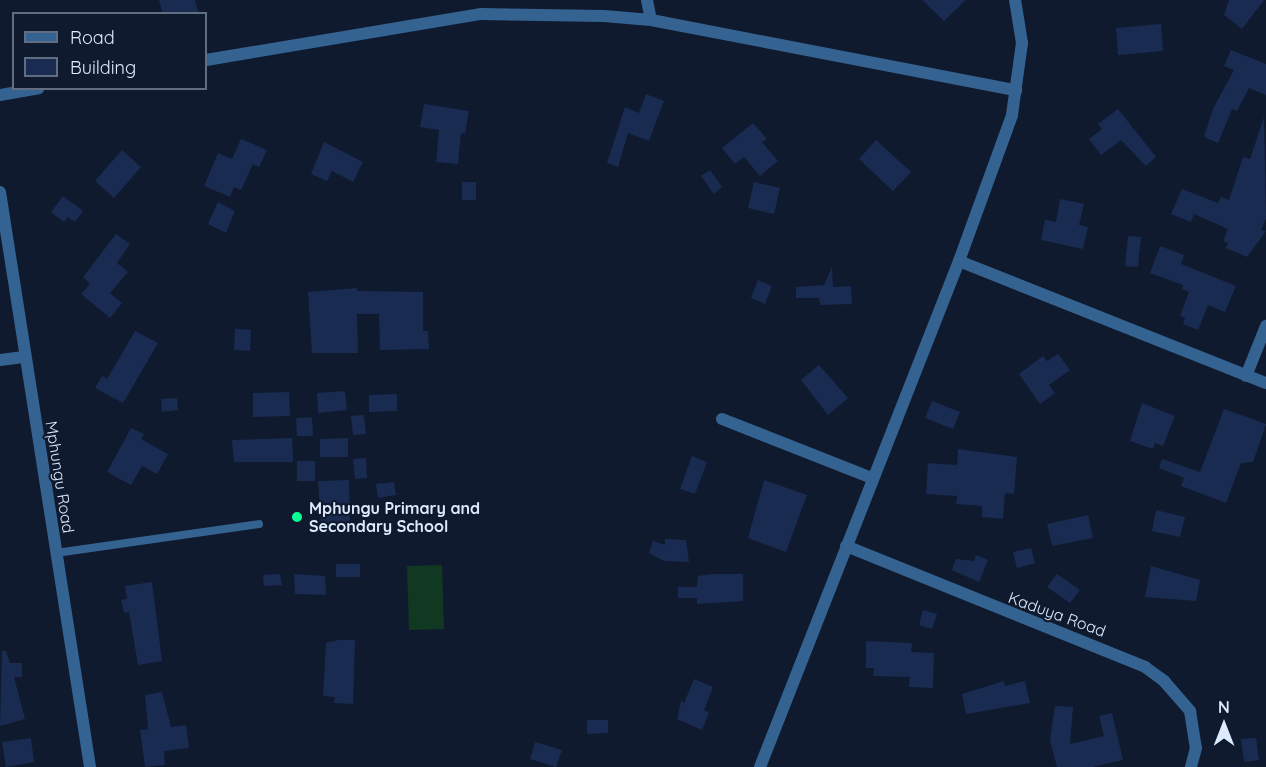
<!DOCTYPE html>
<style>
body{margin:0}
#map{position:relative;width:1266px;height:767px;overflow:hidden;background:#0f1a2e;font-family:Quicksand,sans-serif}
div>[style]{position:absolute}
[style*='--x']{left:calc(var(--x)*1px);top:calc(var(--y)*1px);width:calc(var(--w)*1px);rotate:calc(var(--a)*1deg)}
.green>*{inset:0;background:#113922}
.building>*{inset:0;background:#192b51}
.lane>*{height:8px;margin:-4px;padding:0 4px;transform-origin:4px;border-radius:4px;background:#356391}
.street>*{height:12px;margin:-6px;padding:0 6px;transform-origin:6px;border-radius:6px;background:#356391}
.dots>*{width:16px;height:16px;translate:-50% -50%;box-sizing:border-box;border:3px solid #0f1a2e;border-radius:50%}
span{translate:-50% -50%;white-space:nowrap;text-align:center;line-height:1.15;-webkit-text-stroke:4.5px #0f1a2e;paint-order:stroke}
.street-label{font-size:16px;color:#dceaff}
.poi-label{font-size:16px;color:#dceaff;font-weight:700}
.left{translate:0 -50%;text-align:left}
.legend{position:absolute;left:12px;top:12px;width:195px;height:78px;box-sizing:border-box;background:#0f1a2e;border:2px solid #616d82;margin:0;padding:8px 10px;list-style:none;font-size:18px;color:#dceaff}
.legend li{display:flex;align-items:center;gap:12px;height:30px}
.legend b{width:30px;border:2px solid #616d82}
.north{position:absolute;left:1194px;top:695px;width:60px;height:60px;-webkit-text-stroke:4px #0f1a2e;paint-order:stroke;rotate:0deg;font-size:16px;font-weight:700;line-height:24px;text-align:center;color:#dceaff}
.north::after{content:'';display:block;margin:auto;width:21px;height:27px;background:#dceaff;clip-path:polygon(50% 0,100% 100%,50% 72%,0 100%)}
</style>
<div id="map">
<div class="green">
<div style="clip-path:polygon(442px 565px,444px 629px,409px 630px,407px 566px)"></div>
</div>
<div class="building">
<div style="clip-path:polygon(159px 0,195px 0,199px 14px,163px 14px)"></div>
<div style="clip-path:polygon(922px 0,966px 0,944px 21px)"></div>
<div style="clip-path:polygon(1229px 0,1264px 0,1242px 29px,1224px 15px)"></div>
<div style="clip-path:polygon(1161px 24px,1163px 51px,1118px 55px,1116px 28px)"></div>
<div style="clip-path:polygon(1231px 50px,1266px 64px,1266px 95px,1249px 88px,1237px 111px,1232px 109px,1218px 143px,1204px 137px,1213px 109px,1234px 70px,1224px 66px)"></div>
<div style="clip-path:polygon(646px 94px,664px 101px,649px 141px,628px 133px,618px 167px,607px 163px,625px 107px,639px 113px)"></div>
<div style="clip-path:polygon(424px 104px,469px 111px,465px 134px,461px 133px,458px 164px,436px 162px,439px 130px,420px 127px)"></div>
<div style="clip-path:polygon(1118px 109px,1156px 157px,1146px 166px,1121px 140px,1101px 155px,1089px 139px,1102px 129px,1098px 124px)"></div>
<div style="clip-path:polygon(1264px 117px,1266px 218px,1261px 230px,1266px 231px,1247px 257px,1226px 248px,1228px 243px,1223px 241px,1228px 229px,1194px 214px,1191px 222px,1171px 214px,1182px 189px,1218px 203px,1221px 197px,1229px 200px,1243px 157px,1250px 159px)"></div>
<div style="clip-path:polygon(753px 123px,767px 139px,762px 142px,778px 161px,760px 176px,744px 157px,735px 164px,722px 148px)"></div>
<div style="clip-path:polygon(241px 139px,267px 150px,259px 167px,253px 164px,241px 190px,234px 187px,230px 197px,204px 186px,218px 153px,232px 159px)"></div>
<div style="clip-path:polygon(876px 140px,911px 172px,893px 191px,859px 159px)"></div>
<div style="clip-path:polygon(324px 142px,363px 162px,353px 182px,332px 171px,327px 181px,311px 174px)"></div>
<div style="clip-path:polygon(122px 150px,141px 167px,114px 198px,95px 181px)"></div>
<div style="clip-path:polygon(710px 170px,722px 187px,714px 194px,701px 176px)"></div>
<div style="clip-path:polygon(462px 182px,476px 182px,476px 200px,462px 200px)"></div>
<div style="clip-path:polygon(754px 182px,780px 188px,774px 214px,748px 208px)"></div>
<div style="clip-path:polygon(63px 196px,83px 211px,75px 222px,68px 217px,64px 222px,51px 212px)"></div>
<div style="clip-path:polygon(1060px 199px,1084px 204px,1079px 225px,1088px 227px,1083px 249px,1041px 240px,1045px 220px,1056px 222px)"></div>
<div style="clip-path:polygon(218px 202px,235px 211px,226px 233px,208px 224px)"></div>
<div style="clip-path:polygon(116px 234px,130px 244px,117px 263px,128px 272px,110px 293px,122px 303px,110px 318px,81px 294px,90px 284px,83px 277px)"></div>
<div style="clip-path:polygon(1128px 236px,1141px 237px,1138px 267px,1125px 266px)"></div>
<div style="clip-path:polygon(1160px 246px,1184px 255px,1181px 264px,1236px 286px,1225px 312px,1208px 305px,1198px 330px,1183px 324px,1185px 318px,1180px 316px,1189px 292px,1182px 289px,1183px 285px,1150px 273px)"></div>
<div style="clip-path:polygon(832px 267px,833px 287px,851px 286px,852px 304px,820px 305px,819px 298px,796px 298px,796px 287px,824px 285px)"></div>
<div style="clip-path:polygon(758px 280px,772px 286px,765px 304px,751px 298px)"></div>
<div style="clip-path:polygon(357px 288px,357px 291px,423px 292px,423px 331px,428px 331px,429px 349px,380px 350px,379px 314px,357px 314px,358px 353px,312px 353px,308px 292px)"></div>
<div style="clip-path:polygon(235px 329px,251px 330px,250px 351px,234px 350px)"></div>
<div style="clip-path:polygon(135px 331px,158px 343px,123px 403px,95px 388px,102px 376px,107px 379px)"></div>
<div style="clip-path:polygon(1058px 354px,1070px 370px,1049px 385px,1055px 393px,1040px 404px,1019px 374px,1043px 356px,1047px 361px)"></div>
<div style="clip-path:polygon(819px 365px,848px 398px,828px 415px,801px 380px)"></div>
<div style="clip-path:polygon(345px 391px,347px 410px,318px 413px,317px 393px)"></div>
<div style="clip-path:polygon(289px 392px,290px 416px,253px 417px,253px 393px)"></div>
<div style="clip-path:polygon(397px 394px,397px 411px,369px 412px,369px 395px)"></div>
<div style="clip-path:polygon(177px 398px,178px 410px,162px 412px,161px 399px)"></div>
<div style="clip-path:polygon(932px 401px,960px 412px,953px 429px,925px 418px)"></div>
<div style="clip-path:polygon(1142px 403px,1175px 416px,1163px 446px,1155px 443px,1153px 449px,1130px 441px)"></div>
<div style="clip-path:polygon(1224px 409px,1266px 424px,1253px 462px,1241px 463px,1226px 503px,1181px 486px,1184px 478px,1159px 468px,1162px 459px,1200px 472px)"></div>
<div style="clip-path:polygon(364px 415px,366px 434px,353px 435px,351px 416px)"></div>
<div style="clip-path:polygon(312px 417px,313px 436px,297px 436px,296px 418px)"></div>
<div style="clip-path:polygon(131px 428px,144px 434px,141px 439px,168px 454px,157px 474px,142px 466px,131px 485px,107px 472px)"></div>
<div style="clip-path:polygon(292px 438px,293px 462px,234px 462px,232px 440px)"></div>
<div style="clip-path:polygon(348px 438px,348px 457px,320px 457px,320px 439px)"></div>
<div style="clip-path:polygon(958px 449px,1017px 457px,1014px 494px,1005px 493px,1003px 519px,982px 517px,982px 506px,956px 504px,957px 496px,926px 494px,928px 463px,957px 465px)"></div>
<div style="clip-path:polygon(692px 456px,707px 462px,695px 494px,680px 489px)"></div>
<div style="clip-path:polygon(366px 458px,367px 478px,355px 479px,353px 459px)"></div>
<div style="clip-path:polygon(297px 461px,315px 461px,315px 481px,297px 481px)"></div>
<div style="clip-path:polygon(349px 480px,350px 526px,337px 527px,338px 533px,322px 534px,318px 481px)"></div>
<div style="clip-path:polygon(764px 480px,807px 495px,786px 552px,748px 538px)"></div>
<div style="clip-path:polygon(394px 482px,396px 495px,378px 498px,376px 484px)"></div>
<div style="clip-path:polygon(1156px 510px,1185px 517px,1180px 537px,1152px 531px)"></div>
<div style="clip-path:polygon(1088px 515px,1093px 538px,1052px 546px,1047px 524px)"></div>
<div style="clip-path:polygon(665px 539px,686px 540px,689px 562px,664px 561px,649px 553px,653px 541px,665px 545px)"></div>
<div style="clip-path:polygon(1031px 548px,1035px 563px,1017px 568px,1013px 552px)"></div>
<div style="clip-path:polygon(976px 555px,988px 560px,979px 582px,952px 570px,956px 559px,974px 561px)"></div>
<div style="clip-path:polygon(336px 564px,360px 564px,360px 577px,336px 577px)"></div>
<div style="clip-path:polygon(1151px 566px,1200px 580px,1196px 601px,1145px 597px)"></div>
<div style="clip-path:polygon(280px 574px,282px 585px,264px 586px,263px 575px)"></div>
<div style="clip-path:polygon(294px 574px,325px 576px,326px 595px,295px 594px)"></div>
<div style="clip-path:polygon(713px 574px,743px 574px,743px 601px,697px 604px,697px 598px,678px 598px,678px 587px,697px 587px,698px 576px)"></div>
<div style="clip-path:polygon(1057px 574px,1080px 590px,1070px 603px,1047px 587px)"></div>
<div style="clip-path:polygon(152px 582px,162px 661px,138px 665px,129px 612px,124px 613px,121px 600px,127px 599px,125px 586px)"></div>
<div style="clip-path:polygon(923px 610px,937px 614px,932px 629px,919px 625px)"></div>
<div style="clip-path:polygon(338px 640px,355px 640px,353px 704px,334px 703px,335px 697px,323px 696px,326px 643px)"></div>
<div style="clip-path:polygon(866px 641px,912px 643px,911px 652px,934px 653px,933px 688px,909px 687px,910px 677px,873px 676px,874px 668px,866px 668px)"></div>
<div style="clip-path:polygon(2px 651px,6px 651px,10px 663px,22px 663px,22px 677px,14px 677px,25px 719px,0 726px)"></div>
<div style="clip-path:polygon(694px 679px,713px 687px,704px 710px,709px 713px,702px 730px,677px 719px,681px 701px,684px 703px)"></div>
<div style="clip-path:polygon(1004px 681px,1005px 686px,1025px 681px,1030px 703px,966px 714px,962px 694px)"></div>
<div style="clip-path:polygon(162px 692px,171px 727px,186px 725px,189px 748px,164px 751px,165px 765px,145px 767px,140px 730px,148px 729px,145px 695px)"></div>
<div style="clip-path:polygon(1055px 706px,1073px 707px,1070px 744px,1104px 736px,1099px 716px,1112px 713px,1123px 760px,1093px 767px,1057px 767px,1050px 740px)"></div>
<div style="clip-path:polygon(587px 720px,608px 720px,608px 733px,587px 734px)"></div>
<div style="clip-path:polygon(31px 738px,34px 762px,6px 767px,2px 742px)"></div>
<div style="clip-path:polygon(1256px 738px,1259px 760px,1244px 762px,1241px 739px)"></div>
<div style="clip-path:polygon(535px 742px,562px 750px,556px 767px,530px 759px)"></div>
</div>
<div class="lane">
<div style="--x:56;--y:553;--w:205;--a:-8.1"></div>
</div>
<div class="street">
<div style="--x:647;--y:0;--w:20;--a:79"></div>
<div style="--x:206;--y:60;--w:279;--a:-9.5"></div>
<div style="--x:481;--y:14;--w:123;--a:0.9"></div>
<div style="--x:604;--y:16;--w:47;--a:4.9"></div>
<div style="--x:651;--y:20;--w:372;--a:10.9"></div>
<div style="--x:0;--y:95;--w:39;--a:-10"></div>
<div style="--x:0;--y:192;--w:582;--a:81.1"></div>
<div style="--x:959;--y:261;--w:330;--a:21.7"></div>
<div style="--x:0;--y:360;--w:24;--a:-7"></div>
<div style="--x:1246;--y:376;--w:54;--a:-68.2"></div>
<div style="--x:722;--y:419;--w:161;--a:21.5"></div>
<div style="--x:846;--y:546;--w:323;--a:22"></div>
<div style="--x:1145;--y:667;--w:24;--a:36"></div>
<div style="--x:1164;--y:681;--w:40;--a:49"></div>
<div style="--x:1190;--y:711;--w:37;--a:81"></div>
<div style="--x:1196;--y:748;--w:20;--a:105"></div>
<div style="--x:760;--y:767;--w:544;--a:-68.53"></div>
<div style="--x:959;--y:261;--w:155;--a:-70"></div>
<div style="--x:1012;--y:115;--w:73;--a:-82.1"></div>
<div style="--x:1022;--y:43;--w:44;--a:-99.2"></div>
</div>
<div class="dots">
<div style="left:297px;top:517px;background:#08ff94"></div>
</div>
<div class="street-label">
<span style="left:60px;top:477px;rotate:81deg">Mphungu Road</span>
<span style="left:1057px;top:614px;rotate:20deg">Kaduya Road</span>
</div>
<div class="poi-label">
<span class="left" style="left:309px;top:517px">Mphungu Primary and<br>Secondary School</span>
</div>
<ul class="legend">
<li><b style="height:8px;background:#356391"></b>Road</li>
<li><b style="height:16px;background:#192b51"></b>Building</li>
</ul>
<div class="north">N</div>
</div>
